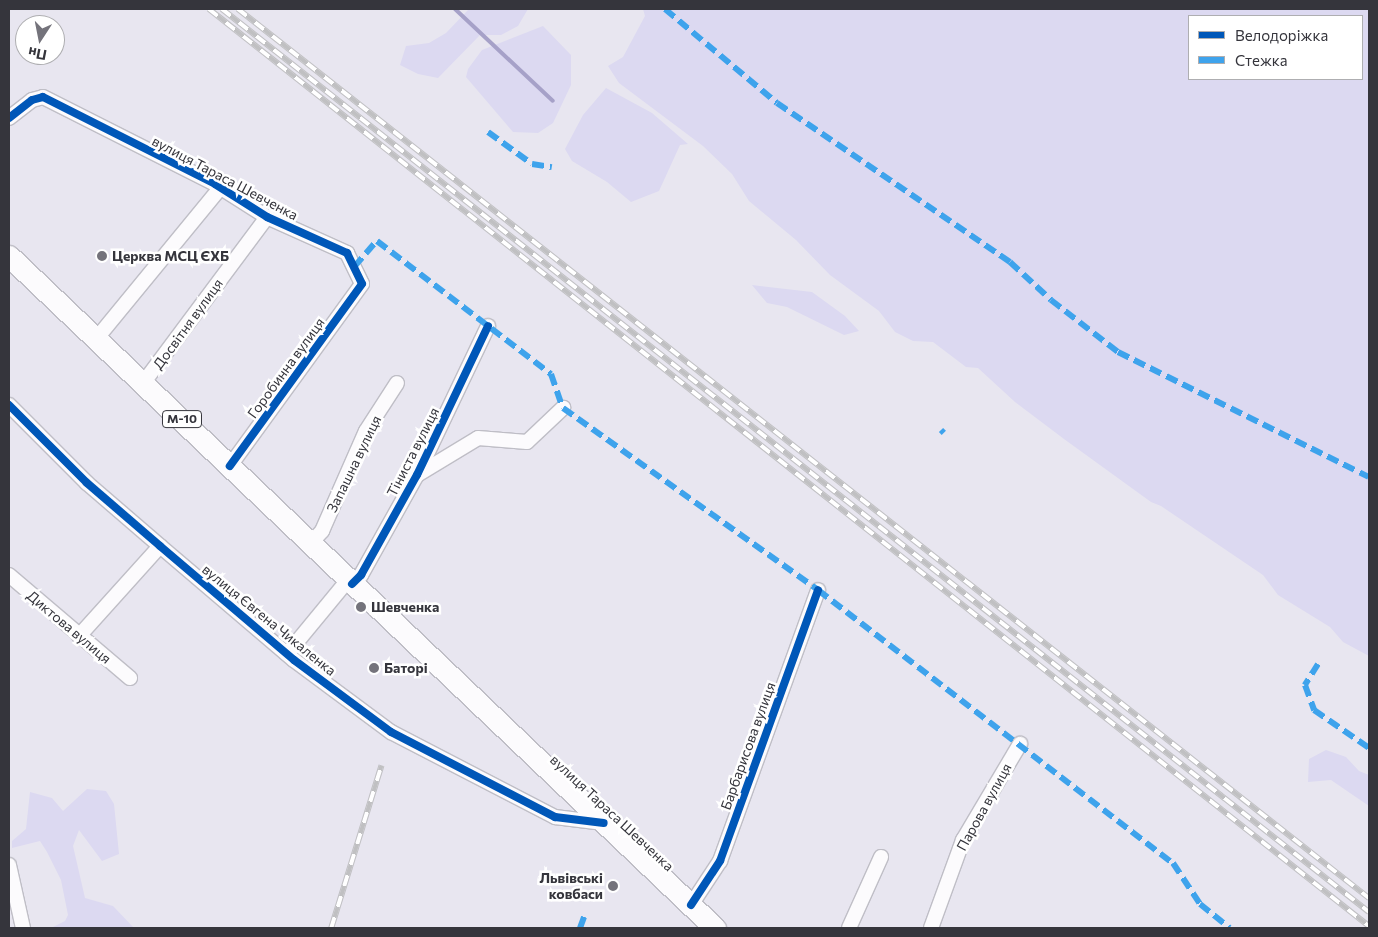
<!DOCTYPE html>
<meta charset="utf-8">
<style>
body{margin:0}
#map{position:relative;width:1378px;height:937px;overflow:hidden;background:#e8e6f0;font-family:Commissioner,sans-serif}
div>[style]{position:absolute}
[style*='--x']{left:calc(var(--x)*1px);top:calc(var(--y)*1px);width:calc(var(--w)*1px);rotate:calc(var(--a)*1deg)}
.green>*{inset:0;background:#dcd9f1}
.stream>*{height:4px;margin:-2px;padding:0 2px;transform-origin:2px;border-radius:2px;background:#a6a1c8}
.roads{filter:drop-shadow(1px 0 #bfbec6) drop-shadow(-1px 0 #bfbec6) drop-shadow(0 1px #bfbec6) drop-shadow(0 -1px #bfbec6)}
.street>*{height:14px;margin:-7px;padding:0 7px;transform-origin:7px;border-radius:7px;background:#fcfbfd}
.primary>*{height:21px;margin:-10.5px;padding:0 10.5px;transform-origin:10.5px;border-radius:10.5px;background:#fcfbfd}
.rail>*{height:5.5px;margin-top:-2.75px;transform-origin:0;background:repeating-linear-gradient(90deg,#fff 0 11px,#c0c0c2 0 22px);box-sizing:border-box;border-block:1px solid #c0c0c2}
.quiet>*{height:6px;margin-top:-3px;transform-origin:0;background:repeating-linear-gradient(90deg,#3ea3ec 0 12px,transparent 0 18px)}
.cycleway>*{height:8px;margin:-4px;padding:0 4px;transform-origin:4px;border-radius:4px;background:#0057b8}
.dots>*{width:14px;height:14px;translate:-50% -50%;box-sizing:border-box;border:2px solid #fff;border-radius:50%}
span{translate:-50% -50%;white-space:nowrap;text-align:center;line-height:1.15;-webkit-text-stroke:5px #fff;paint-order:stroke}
.shield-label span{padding:1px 4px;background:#fff;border:1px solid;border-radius:4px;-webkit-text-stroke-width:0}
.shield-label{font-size:12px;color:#35353c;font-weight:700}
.street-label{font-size:14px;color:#35353c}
.poi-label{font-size:14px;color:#35353c;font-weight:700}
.left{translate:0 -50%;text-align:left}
.right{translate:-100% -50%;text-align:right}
.frame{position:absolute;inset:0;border:10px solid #35353c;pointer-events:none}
.legend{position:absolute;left:1188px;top:15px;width:175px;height:65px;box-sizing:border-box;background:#fff;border:1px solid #aeaeb1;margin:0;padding:6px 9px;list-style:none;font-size:15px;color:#35353c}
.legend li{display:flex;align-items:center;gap:10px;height:25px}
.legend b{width:25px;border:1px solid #aeaeb1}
.north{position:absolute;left:15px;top:15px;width:50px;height:50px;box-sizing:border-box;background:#fff;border:1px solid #aeaeb1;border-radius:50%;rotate:191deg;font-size:14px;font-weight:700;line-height:20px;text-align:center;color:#35353c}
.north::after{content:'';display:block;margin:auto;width:18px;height:22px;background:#74737b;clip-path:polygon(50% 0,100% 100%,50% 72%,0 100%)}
</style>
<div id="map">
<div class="green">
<div style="clip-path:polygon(469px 9px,528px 9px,518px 26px,501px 35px,480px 35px,438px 78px,418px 74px,400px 65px,406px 46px,429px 43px,446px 33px)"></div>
<div style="clip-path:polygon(evenodd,643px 9px,1369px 9px,1369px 656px,1343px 642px,1330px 627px,1278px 595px,1263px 575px,1161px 506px,1151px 502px,1064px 439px,1015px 402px,978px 368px,966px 367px,933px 342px,913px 341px,895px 332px,879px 311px,830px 275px,796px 240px,749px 201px,732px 174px,703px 146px,619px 83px,608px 66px,623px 57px,645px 16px,643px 9px,1189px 16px,1362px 16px,1362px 79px,1189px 79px,1189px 16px)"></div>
<div style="clip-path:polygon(543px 26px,571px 55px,571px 85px,553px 123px,538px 133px,513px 132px,466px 77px,468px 69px,482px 50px)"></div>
<div style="clip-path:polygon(606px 88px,652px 113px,688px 144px,680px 145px,659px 191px,631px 202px,607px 182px,572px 161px,565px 149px,583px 115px)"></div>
<div style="clip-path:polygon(752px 285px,812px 292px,845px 316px,859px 331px,844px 335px,787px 307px,767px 303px)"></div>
<div style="clip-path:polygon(1326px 750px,1346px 757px,1359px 771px,1369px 775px,1369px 806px,1331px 780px,1308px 782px,1309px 759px)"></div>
<div style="clip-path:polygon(87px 789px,106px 791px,114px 804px,119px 854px,102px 861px,79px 830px,73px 846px,85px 898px,113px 906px,134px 928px,51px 928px,65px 921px,68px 915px,61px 880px,47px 852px,40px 841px,12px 848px,12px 841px,26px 829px,30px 792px,52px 798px,63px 811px)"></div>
</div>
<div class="stream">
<div style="--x:455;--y:9;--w:134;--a:43.2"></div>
</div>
<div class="roads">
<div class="street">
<div style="--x:9;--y:118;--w:29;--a:-38"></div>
<div style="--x:32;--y:100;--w:11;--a:-15"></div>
<div style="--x:43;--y:97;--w:193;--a:26.8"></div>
<div style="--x:215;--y:184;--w:62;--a:32.4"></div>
<div style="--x:267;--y:217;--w:88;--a:24.2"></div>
<div style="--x:347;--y:253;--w:34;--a:64"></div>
<div style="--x:362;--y:284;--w:225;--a:126"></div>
<div style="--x:97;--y:338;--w:195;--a:-50.6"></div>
<div style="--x:144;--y:382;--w:206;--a:-53.3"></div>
<div style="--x:9;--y:405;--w:110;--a:45"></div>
<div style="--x:87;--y:483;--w:96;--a:40.8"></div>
<div style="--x:160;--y:546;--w:176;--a:40.4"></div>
<div style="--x:294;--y:660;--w:121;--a:36.6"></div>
<div style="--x:391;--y:732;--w:185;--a:27.4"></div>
<div style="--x:555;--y:817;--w:49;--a:7"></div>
<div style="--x:417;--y:475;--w:71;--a:-31.2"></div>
<div style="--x:478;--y:438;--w:49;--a:4.7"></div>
<div style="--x:527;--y:442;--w:50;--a:-43.4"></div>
<div style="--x:310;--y:544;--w:18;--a:-47"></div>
<div style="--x:322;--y:531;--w:109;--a:-66.3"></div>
<div style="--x:366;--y:431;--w:57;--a:-57.1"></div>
<div style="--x:9;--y:575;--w:159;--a:40.4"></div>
<div style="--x:352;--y:584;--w:13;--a:-45"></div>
<div style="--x:361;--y:575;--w:115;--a:-60.8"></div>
<div style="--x:417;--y:475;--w:165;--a:-64.5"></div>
<div style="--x:79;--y:636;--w:121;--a:-48"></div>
<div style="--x:287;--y:654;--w:96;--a:-50.5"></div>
<div style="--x:9;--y:865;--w:65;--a:77.5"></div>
<div style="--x:691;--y:905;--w:53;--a:-56.6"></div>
<div style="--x:720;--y:861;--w:288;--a:-70.1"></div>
<div style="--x:849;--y:928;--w:78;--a:-65.7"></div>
<div style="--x:931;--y:928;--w:94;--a:-70"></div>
<div style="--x:963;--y:840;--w:112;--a:-59.3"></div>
</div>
<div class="primary">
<div style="--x:9;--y:256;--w:975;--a:43.59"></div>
</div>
</div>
<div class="rail">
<div style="--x:209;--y:9;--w:1479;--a:38.33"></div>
<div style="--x:222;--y:9;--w:1460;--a:38.21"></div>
<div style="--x:238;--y:9;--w:1439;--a:38.17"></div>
<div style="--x:331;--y:928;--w:170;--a:-72.8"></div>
</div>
<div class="quiet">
<div style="--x:665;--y:9;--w:146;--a:40"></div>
<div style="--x:777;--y:103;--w:282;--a:34.3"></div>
<div style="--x:1010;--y:262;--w:56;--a:42.8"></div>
<div style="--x:1051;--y:300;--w:85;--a:37.8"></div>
<div style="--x:1118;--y:352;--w:280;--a:26.5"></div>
<div style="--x:488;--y:132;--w:54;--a:36"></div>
<div style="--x:532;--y:164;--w:20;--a:9"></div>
<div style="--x:354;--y:267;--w:35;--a:-49"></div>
<div style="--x:377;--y:241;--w:219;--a:37.4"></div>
<div style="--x:551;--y:374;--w:36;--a:71"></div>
<div style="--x:563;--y:408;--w:313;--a:35.5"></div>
<div style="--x:818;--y:590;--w:448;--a:37.6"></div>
<div style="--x:1173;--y:863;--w:49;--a:56.6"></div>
<div style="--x:1200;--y:904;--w:38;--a:39"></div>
<div style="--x:941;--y:430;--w:4;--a:45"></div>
<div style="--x:1318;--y:664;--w:25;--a:122"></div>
<div style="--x:1305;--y:685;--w:27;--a:70"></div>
<div style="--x:1314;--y:710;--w:67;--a:34.6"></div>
<div style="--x:580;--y:928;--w:12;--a:-70"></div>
</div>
<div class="cycleway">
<div style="--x:9;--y:118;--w:29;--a:-38"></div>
<div style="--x:32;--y:100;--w:11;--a:-15"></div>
<div style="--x:43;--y:97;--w:193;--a:26.8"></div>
<div style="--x:215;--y:184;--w:62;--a:32.4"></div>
<div style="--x:267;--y:217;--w:88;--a:24.2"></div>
<div style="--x:347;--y:253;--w:34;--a:64"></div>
<div style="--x:362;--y:284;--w:225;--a:126"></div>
<div style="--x:9;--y:405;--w:110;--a:45"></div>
<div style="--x:87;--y:483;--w:96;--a:40.8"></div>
<div style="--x:160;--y:546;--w:176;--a:40.4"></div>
<div style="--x:294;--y:660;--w:121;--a:36.6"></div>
<div style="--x:391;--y:732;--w:185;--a:27.4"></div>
<div style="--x:555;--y:817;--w:49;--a:7"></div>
<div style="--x:352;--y:584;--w:13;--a:-45"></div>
<div style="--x:361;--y:575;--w:115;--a:-60.8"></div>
<div style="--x:417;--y:475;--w:165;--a:-64.5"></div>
<div style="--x:691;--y:905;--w:53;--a:-56.6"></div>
<div style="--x:720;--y:861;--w:288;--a:-70.1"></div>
</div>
<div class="dots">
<div style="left:102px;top:256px;background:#74737b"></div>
<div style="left:361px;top:607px;background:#74737b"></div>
<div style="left:374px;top:668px;background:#74737b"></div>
<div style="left:613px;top:886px;background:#74737b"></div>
</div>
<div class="shield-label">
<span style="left:182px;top:419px">М-10</span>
</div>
<div class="street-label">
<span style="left:225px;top:178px;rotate:28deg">вулиця Тараса Шевченка</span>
<span style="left:188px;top:324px;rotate:-54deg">Досвітня вулиця</span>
<span style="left:286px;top:368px;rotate:-54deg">Горобинна вулиця</span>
<span style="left:413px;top:452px;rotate:-63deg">Тіниста вулиця</span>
<span style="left:354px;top:464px;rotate:-64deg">Запашна вулиця</span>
<span style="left:269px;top:620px;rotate:39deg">вулиця Євгена Чикаленка</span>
<span style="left:69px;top:627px;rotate:40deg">Диктова вулиця</span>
<span style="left:748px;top:746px;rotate:-70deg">Барбарисова вулиця</span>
<span style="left:984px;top:807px;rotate:-61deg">Парова вулиця</span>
<span style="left:612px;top:813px;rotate:43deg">вулиця Тараса Шевченка</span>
</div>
<div class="poi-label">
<span class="left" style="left:112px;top:256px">Церква МСЦ ЄХБ</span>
<span class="left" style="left:371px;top:607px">Шевченка</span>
<span class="left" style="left:384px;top:668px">Баторі</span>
<span class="right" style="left:603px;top:886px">Львівські<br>ковбаси</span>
</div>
<div class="frame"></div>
<ul class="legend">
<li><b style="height:6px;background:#0057b8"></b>Велодоріжка</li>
<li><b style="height:6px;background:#3ea3ec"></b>Стежка</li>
</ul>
<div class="north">Пн</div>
</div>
